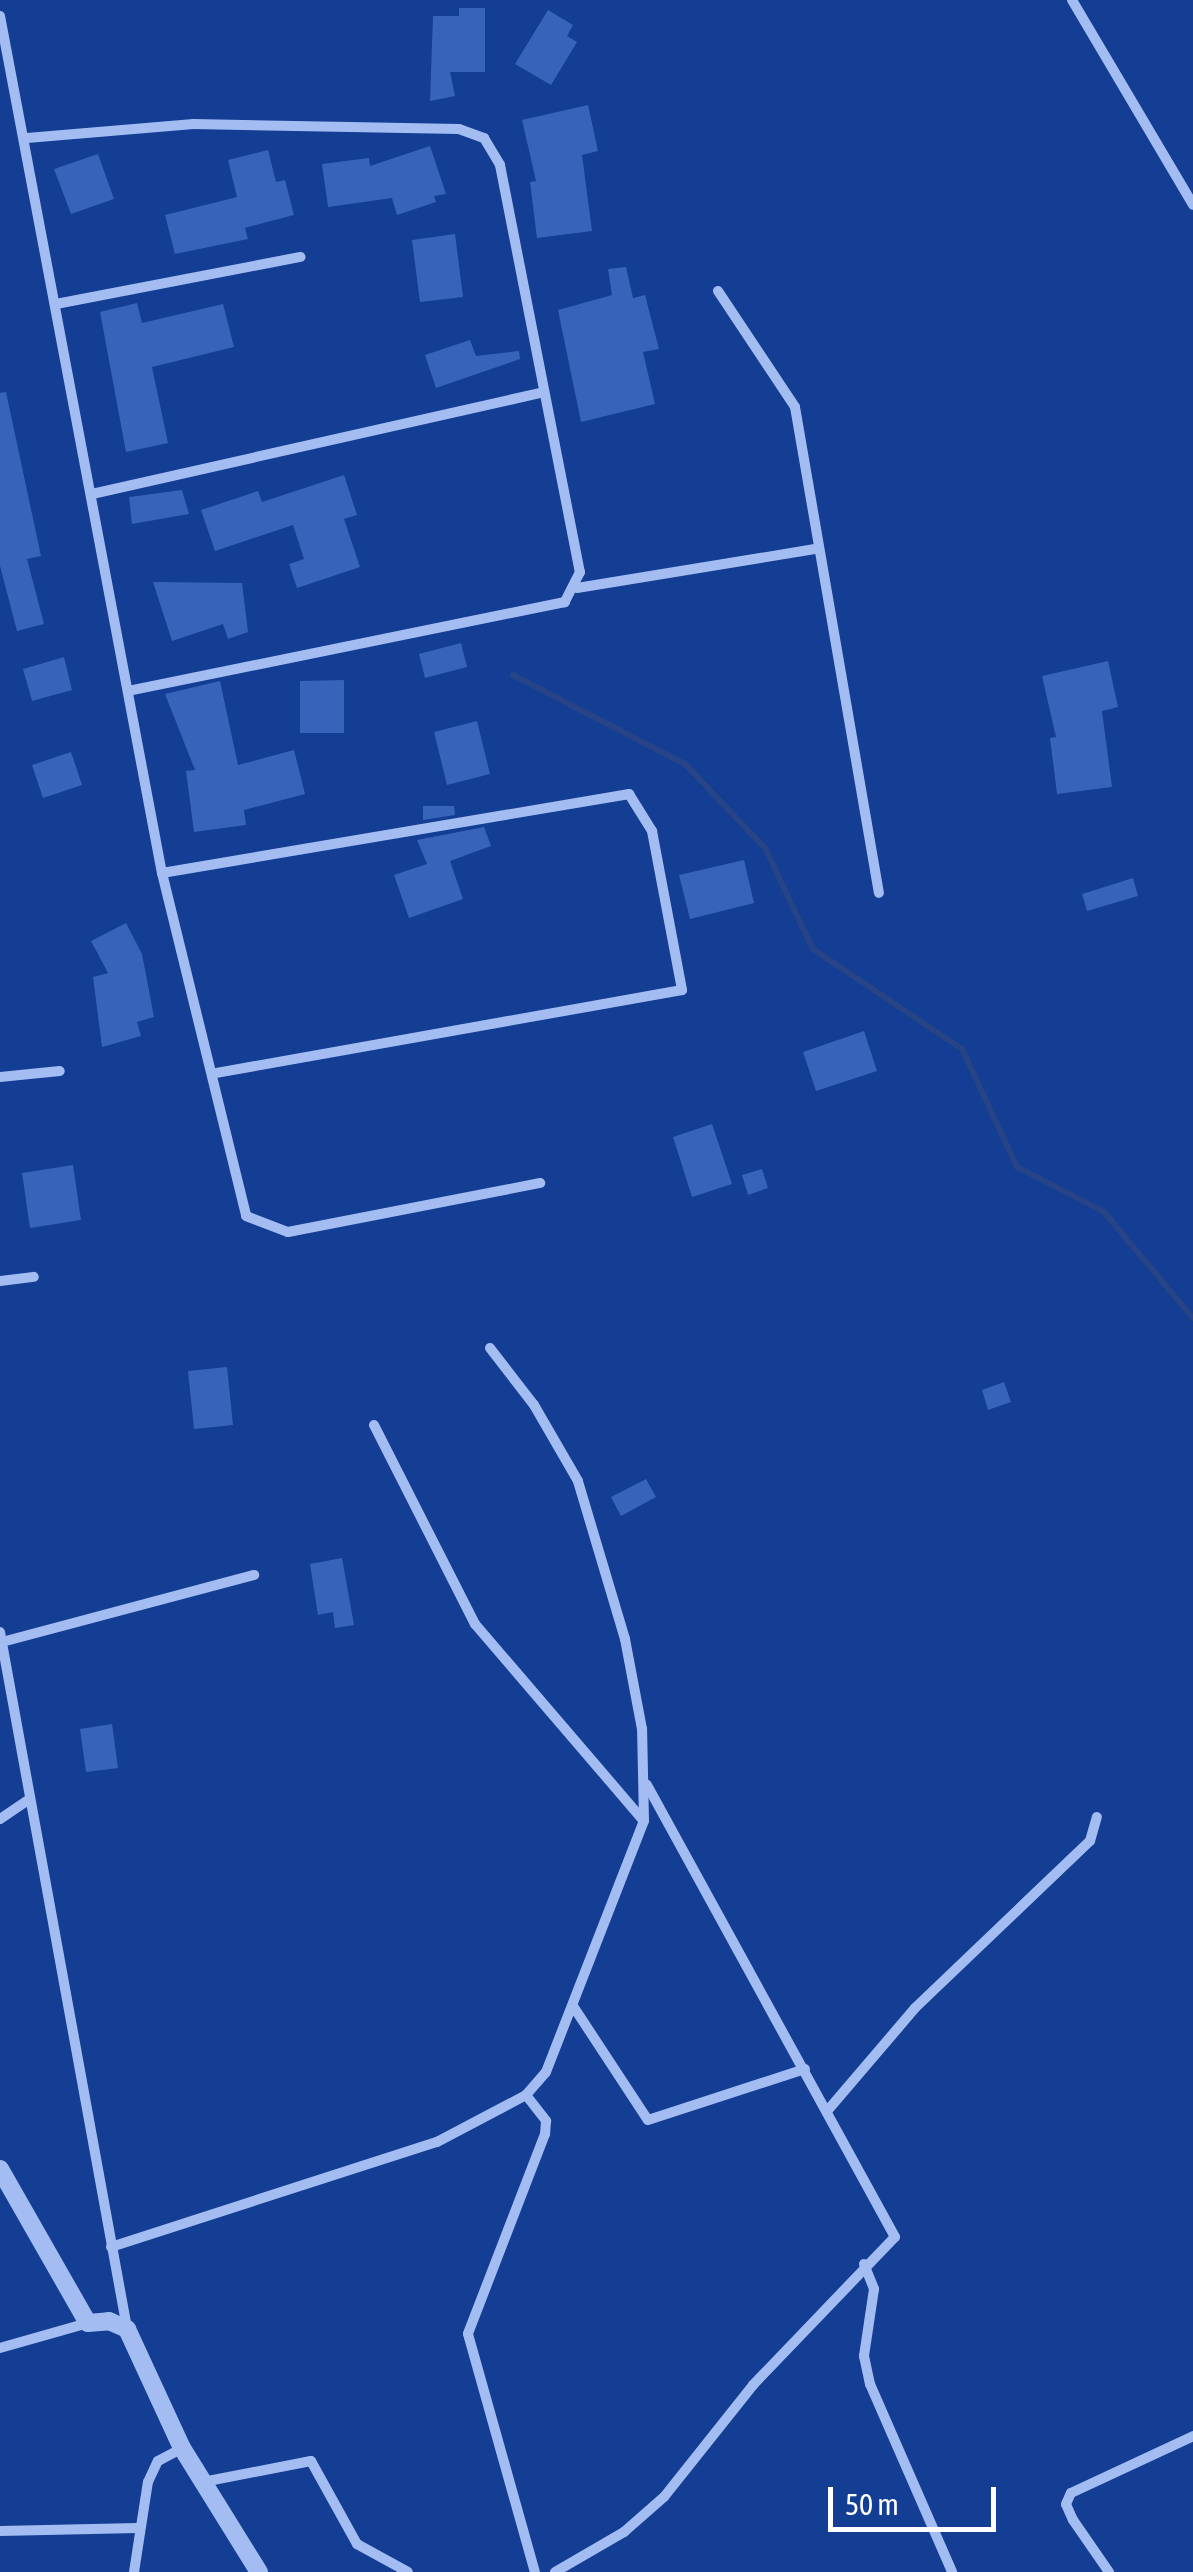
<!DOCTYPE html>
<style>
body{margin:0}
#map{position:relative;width:1193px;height:2572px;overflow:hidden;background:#143d94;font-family:"Asap Condensed",sans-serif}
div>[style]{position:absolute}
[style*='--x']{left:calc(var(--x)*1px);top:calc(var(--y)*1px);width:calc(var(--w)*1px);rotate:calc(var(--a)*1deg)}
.stream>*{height:6px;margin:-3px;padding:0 3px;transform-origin:3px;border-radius:3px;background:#264486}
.building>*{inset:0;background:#3863bb}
.minor>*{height:10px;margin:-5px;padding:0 5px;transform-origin:5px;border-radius:5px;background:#a3bdf2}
.tertiary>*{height:18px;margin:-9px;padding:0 9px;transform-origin:9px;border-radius:9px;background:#a3bdf2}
span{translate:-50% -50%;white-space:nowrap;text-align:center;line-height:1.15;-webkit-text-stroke:8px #143d94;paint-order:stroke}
.scale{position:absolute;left:828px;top:2487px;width:168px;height:45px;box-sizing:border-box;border:5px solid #fff;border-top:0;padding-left:12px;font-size:30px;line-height:35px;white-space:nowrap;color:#fff;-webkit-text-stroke:8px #143d94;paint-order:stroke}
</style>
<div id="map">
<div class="stream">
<div style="--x:513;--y:675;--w:194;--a:27.4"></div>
<div style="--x:685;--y:764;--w:116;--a:46.4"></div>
<div style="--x:765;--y:848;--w:112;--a:64.6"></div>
<div style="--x:813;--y:949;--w:179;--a:33.9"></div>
<div style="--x:962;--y:1049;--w:130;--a:65"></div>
<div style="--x:1017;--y:1167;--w:98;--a:27.3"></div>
<div style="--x:1104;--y:1212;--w:138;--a:50"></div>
</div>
<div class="building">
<div style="clip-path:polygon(459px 8px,485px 8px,485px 72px,450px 72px,455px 96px,430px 101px,433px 16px,459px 16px)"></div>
<div style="clip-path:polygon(548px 10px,573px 25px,567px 36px,577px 42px,551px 85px,515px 64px)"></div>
<div style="clip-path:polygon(588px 105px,598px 151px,582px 155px,592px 231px,537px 238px,530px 182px,536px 181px,522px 120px)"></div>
<div style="clip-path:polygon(430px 146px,446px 194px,434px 196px,436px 202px,397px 215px,392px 198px,328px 207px,322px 164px,369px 158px,370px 166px)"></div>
<div style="clip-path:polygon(268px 150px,276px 182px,285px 180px,294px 215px,245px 228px,248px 239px,175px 254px,165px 215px,237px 197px,228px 160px)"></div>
<div style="clip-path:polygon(98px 154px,114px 199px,71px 214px,54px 169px)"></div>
<div style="clip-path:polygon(455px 234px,463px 297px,420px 302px,412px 240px)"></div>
<div style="clip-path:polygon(626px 267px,633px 298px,645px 295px,659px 349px,643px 352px,655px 404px,581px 422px,558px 310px,612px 295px,608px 269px)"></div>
<div style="clip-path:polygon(137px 303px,142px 323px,223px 304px,234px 347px,152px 367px,168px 443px,126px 452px,100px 312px)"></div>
<div style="clip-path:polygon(470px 340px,476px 356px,519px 351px,520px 359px,436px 388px,425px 355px)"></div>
<div style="clip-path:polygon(6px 392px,41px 556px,27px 559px,44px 624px,17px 631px,0 566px,0 393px)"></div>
<div style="clip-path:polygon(344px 475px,357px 515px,344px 519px,360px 567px,297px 588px,289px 564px,304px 559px,293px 525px,215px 551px,201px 510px,258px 491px,262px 502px)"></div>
<div style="clip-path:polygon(182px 490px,189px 514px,132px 524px,129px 497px)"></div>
<div style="clip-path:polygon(153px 582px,242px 583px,248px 632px,228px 639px,223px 624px,172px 641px)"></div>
<div style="clip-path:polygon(461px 643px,467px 667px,425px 678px,419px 654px)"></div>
<div style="clip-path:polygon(64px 657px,72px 690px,32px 701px,23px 669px)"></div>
<div style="clip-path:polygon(1108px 661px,1118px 707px,1102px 711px,1112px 787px,1057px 794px,1050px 738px,1056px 737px,1042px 676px)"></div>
<div style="clip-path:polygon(344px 680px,344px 733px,300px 733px,300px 681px)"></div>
<div style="clip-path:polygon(220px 681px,238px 765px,294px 750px,305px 794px,244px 810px,246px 825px,194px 832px,186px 771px,195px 770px,165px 694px)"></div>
<div style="clip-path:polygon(477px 721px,490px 774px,447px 785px,434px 732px)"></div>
<div style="clip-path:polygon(71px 752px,82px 785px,43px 798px,32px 765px)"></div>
<div style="clip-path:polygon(423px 806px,454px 806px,455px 815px,423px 820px)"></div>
<div style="clip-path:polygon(484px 827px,491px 846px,450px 861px,463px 899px,409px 918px,394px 875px,427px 864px,417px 840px)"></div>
<div style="clip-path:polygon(744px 860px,754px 903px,690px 919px,679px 875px)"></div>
<div style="clip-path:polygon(1133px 878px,1138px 896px,1087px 911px,1082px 894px)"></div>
<div style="clip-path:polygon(126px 923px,142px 954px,154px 1017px,137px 1022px,141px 1036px,102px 1047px,93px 977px,108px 973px,91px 941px)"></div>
<div style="clip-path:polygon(864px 1031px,877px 1071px,816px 1091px,803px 1052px)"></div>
<div style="clip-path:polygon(712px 1124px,732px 1184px,692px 1197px,673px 1137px)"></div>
<div style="clip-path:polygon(73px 1165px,81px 1220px,30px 1228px,22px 1173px)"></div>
<div style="clip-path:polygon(762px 1169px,768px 1188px,748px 1195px,742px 1175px)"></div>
<div style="clip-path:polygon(227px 1367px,233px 1425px,194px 1429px,188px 1371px)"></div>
<div style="clip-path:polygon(1004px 1382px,1011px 1402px,988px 1410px,982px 1390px)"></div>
<div style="clip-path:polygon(646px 1479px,656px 1497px,621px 1516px,611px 1497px)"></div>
<div style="clip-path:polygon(342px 1558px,354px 1625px,335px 1628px,333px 1612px,318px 1615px,310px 1564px)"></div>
<div style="clip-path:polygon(112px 1724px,118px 1768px,86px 1772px,80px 1729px)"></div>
</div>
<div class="minor">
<div style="--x:1072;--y:0;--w:238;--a:59.4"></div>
<div style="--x:0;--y:16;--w:872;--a:79.3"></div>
<div style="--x:162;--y:873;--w:353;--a:76.2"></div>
<div style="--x:246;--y:1216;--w:45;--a:20.9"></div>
<div style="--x:288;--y:1232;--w:257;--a:-11"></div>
<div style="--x:27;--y:138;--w:167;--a:-4.8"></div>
<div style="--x:193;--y:124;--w:266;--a:1.1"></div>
<div style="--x:459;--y:129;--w:27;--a:20"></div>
<div style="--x:484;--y:138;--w:31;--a:59"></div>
<div style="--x:500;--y:165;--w:415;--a:78.9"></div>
<div style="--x:580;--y:572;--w:34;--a:117"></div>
<div style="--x:565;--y:602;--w:443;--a:168.5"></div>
<div style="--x:718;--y:291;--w:139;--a:56.4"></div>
<div style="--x:795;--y:407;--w:493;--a:80.2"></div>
<div style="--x:56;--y:304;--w:249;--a:-10.9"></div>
<div style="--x:92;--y:494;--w:461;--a:-12.7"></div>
<div style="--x:577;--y:588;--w:241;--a:-9.3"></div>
<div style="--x:162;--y:873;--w:474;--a:-9.6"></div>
<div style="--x:629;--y:794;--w:44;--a:58.1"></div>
<div style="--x:652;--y:831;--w:162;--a:79.3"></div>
<div style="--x:682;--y:990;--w:474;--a:169.9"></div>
<div style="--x:0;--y:1077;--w:60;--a:-5.7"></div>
<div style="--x:0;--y:1281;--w:34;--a:-7"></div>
<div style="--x:374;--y:1425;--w:223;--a:63.1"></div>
<div style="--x:475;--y:1624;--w:258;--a:49.4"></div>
<div style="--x:0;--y:1632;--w:707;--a:79.66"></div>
<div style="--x:2;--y:1642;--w:261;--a:-14.9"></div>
<div style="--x:0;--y:1819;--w:36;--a:-34"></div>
<div style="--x:573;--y:2006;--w:136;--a:56.7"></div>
<div style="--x:648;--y:2120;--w:165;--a:-18"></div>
<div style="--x:526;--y:2095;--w:33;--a:52"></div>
<div style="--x:546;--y:2121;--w:13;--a:94"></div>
<div style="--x:545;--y:2134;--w:214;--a:111.1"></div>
<div style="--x:468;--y:2334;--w:247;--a:74.3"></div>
<div style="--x:828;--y:2110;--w:134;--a:-49.5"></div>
<div style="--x:915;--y:2008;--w:242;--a:-43.7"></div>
<div style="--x:1090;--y:1841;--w:25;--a:-74"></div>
<div style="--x:111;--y:2247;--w:342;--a:-17.9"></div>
<div style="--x:437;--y:2142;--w:101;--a:-27.8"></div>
<div style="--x:526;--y:2095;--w:30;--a:-49"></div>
<div style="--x:546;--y:2072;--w:269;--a:-68.7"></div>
<div style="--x:644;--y:1821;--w:92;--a:-91.2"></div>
<div style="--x:642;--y:1729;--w:92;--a:-100.7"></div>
<div style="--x:625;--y:1639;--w:165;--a:-106.6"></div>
<div style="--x:578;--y:1481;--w:88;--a:-120.1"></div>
<div style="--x:534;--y:1405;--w:72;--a:-127.7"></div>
<div style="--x:864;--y:2264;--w:27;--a:68"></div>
<div style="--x:874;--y:2289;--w:68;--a:98.5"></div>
<div style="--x:864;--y:2356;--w:29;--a:78"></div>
<div style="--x:870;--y:2384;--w:205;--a:66.4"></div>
<div style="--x:0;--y:2348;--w:91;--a:-15.9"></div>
<div style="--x:203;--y:2482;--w:110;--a:-11"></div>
<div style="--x:311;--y:2461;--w:95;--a:61"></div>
<div style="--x:357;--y:2544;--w:58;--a:28.8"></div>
<div style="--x:0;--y:2531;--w:138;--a:-1.2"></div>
<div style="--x:134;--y:2572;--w:91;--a:-81.2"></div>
<div style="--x:148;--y:2482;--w:23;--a:-65"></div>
<div style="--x:158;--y:2461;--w:27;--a:-28"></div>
<div style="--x:555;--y:2572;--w:80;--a:-30.1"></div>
<div style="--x:624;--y:2532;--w:53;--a:-41.2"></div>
<div style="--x:664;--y:2497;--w:143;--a:-51.5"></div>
<div style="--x:753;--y:2385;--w:205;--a:-46.2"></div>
<div style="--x:895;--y:2237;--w:516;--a:-118.75"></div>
<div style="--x:1109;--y:2572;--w:63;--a:-124.7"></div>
<div style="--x:1073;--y:2520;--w:17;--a:-114"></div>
<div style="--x:1066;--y:2504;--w:12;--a:-66"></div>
<div style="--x:1071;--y:2493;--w:135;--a:-25"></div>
</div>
<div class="tertiary">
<div style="--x:0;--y:2169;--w:177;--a:60.3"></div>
<div style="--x:88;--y:2323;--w:21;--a:-5"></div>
<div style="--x:109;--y:2321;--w:20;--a:24"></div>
<div style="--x:127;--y:2329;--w:131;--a:65.2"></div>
<div style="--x:182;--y:2448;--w:146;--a:58.2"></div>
</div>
<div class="scale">50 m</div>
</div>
